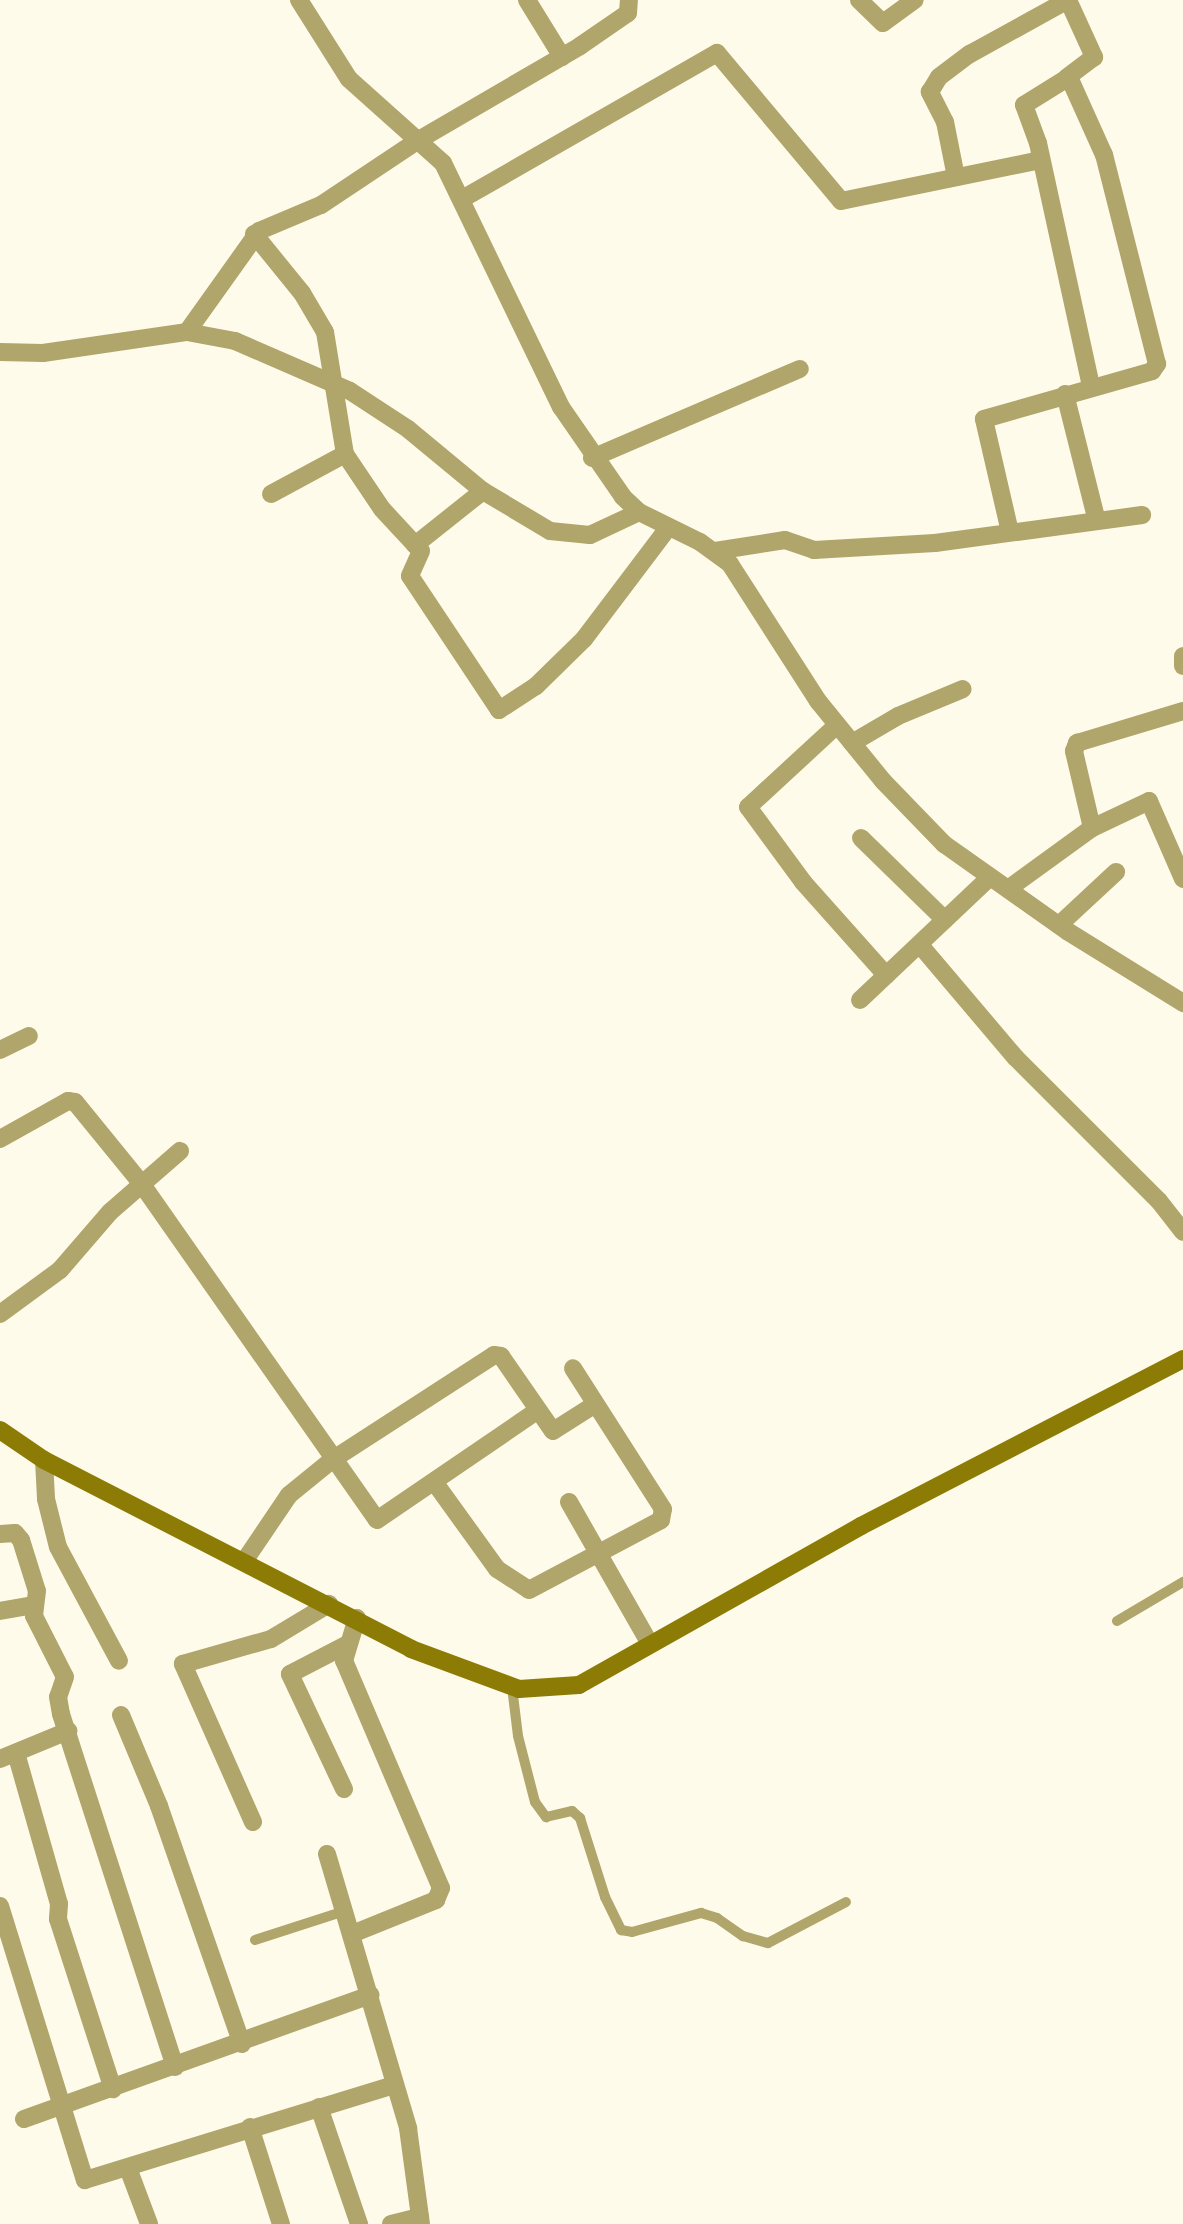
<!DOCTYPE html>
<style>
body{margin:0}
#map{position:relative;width:1183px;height:2224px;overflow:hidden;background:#fefbeb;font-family:"Zilla Slab",serif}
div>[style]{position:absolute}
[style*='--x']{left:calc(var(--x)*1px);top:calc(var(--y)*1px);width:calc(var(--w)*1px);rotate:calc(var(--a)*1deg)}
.service>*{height:10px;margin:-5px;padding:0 5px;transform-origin:5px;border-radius:5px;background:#b0a56b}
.minor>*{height:18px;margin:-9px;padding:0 9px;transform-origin:9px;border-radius:9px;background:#b0a56b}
.secondary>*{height:18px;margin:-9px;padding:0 9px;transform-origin:9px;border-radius:9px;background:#8c7b04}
span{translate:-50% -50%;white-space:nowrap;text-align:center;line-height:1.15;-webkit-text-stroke:5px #fefbeb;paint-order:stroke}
</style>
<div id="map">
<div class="service">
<div style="--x:1117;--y:1621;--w:77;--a:-30.6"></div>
<div style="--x:512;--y:1687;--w:49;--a:83"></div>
<div style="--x:518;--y:1736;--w:68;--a:75.6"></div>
<div style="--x:535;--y:1802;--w:19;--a:54"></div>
<div style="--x:546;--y:1817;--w:27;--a:-13"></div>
<div style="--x:572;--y:1811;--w:11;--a:41"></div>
<div style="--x:580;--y:1818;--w:83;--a:72.4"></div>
<div style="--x:605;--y:1897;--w:37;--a:64"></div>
<div style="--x:621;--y:1930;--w:11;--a:10"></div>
<div style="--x:632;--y:1932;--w:72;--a:-15.4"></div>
<div style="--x:701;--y:1913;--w:17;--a:17"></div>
<div style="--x:717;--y:1918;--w:32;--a:35"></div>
<div style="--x:743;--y:1936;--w:26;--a:16"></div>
<div style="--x:768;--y:1943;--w:88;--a:-27.7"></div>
<div style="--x:255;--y:1940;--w:95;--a:-17.9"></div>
</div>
<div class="minor">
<div style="--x:299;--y:0;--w:93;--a:57.7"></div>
<div style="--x:349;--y:79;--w:126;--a:41.8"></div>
<div style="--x:443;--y:163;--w:271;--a:64.2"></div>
<div style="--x:561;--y:407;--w:109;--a:55.4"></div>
<div style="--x:623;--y:497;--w:22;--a:43"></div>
<div style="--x:639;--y:512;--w:68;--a:26.2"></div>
<div style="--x:700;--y:542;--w:37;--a:36"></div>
<div style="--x:730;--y:564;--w:163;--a:57.3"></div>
<div style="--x:818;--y:701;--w:103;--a:50.9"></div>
<div style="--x:883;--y:781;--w:88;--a:45.9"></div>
<div style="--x:944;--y:844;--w:151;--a:35.3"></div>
<div style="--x:1067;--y:931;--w:137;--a:31.8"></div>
<div style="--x:527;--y:0;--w:67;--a:58.4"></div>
<div style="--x:859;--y:0;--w:33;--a:44"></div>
<div style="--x:883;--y:23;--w:39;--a:-36"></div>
<div style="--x:956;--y:177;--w:56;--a:-101.3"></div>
<div style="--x:945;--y:122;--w:34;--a:-117"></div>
<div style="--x:930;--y:92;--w:17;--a:-59"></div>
<div style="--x:939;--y:77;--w:39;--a:-37"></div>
<div style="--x:970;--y:54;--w:112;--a:-28.9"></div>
<div style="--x:1068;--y:0;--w:63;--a:65.5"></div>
<div style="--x:1094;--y:57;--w:34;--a:143"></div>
<div style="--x:462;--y:199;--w:294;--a:-29.8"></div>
<div style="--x:717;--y:53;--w:193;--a:50"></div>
<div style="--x:841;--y:201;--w:203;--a:-11.6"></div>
<div style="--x:254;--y:234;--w:76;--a:50.9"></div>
<div style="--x:302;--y:293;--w:45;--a:59.5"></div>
<div style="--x:325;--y:332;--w:124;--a:80.7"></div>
<div style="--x:345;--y:454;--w:66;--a:56.1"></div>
<div style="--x:382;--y:509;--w:57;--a:47.1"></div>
<div style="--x:421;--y:551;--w:27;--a:114"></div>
<div style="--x:410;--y:576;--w:161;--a:56.4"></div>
<div style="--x:499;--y:710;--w:44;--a:-33"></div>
<div style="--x:536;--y:686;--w:67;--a:-44.4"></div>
<div style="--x:584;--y:639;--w:139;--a:-52.9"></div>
<div style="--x:187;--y:332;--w:49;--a:10.6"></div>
<div style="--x:235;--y:341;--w:125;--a:23.5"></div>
<div style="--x:350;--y:391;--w:69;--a:33.2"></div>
<div style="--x:408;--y:429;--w:97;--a:39.6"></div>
<div style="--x:483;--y:491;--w:78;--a:30.8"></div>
<div style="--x:550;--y:531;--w:40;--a:5.7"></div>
<div style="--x:590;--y:535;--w:54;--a:-25.1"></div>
<div style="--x:0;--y:352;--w:43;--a:1.3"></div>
<div style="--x:43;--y:353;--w:146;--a:-8.3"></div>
<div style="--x:187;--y:332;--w:124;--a:-54.5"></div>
<div style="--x:259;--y:231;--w:67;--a:-22.8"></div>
<div style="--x:321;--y:205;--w:115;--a:-33.7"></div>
<div style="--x:417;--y:141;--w:189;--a:-30.2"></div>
<div style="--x:580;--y:46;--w:58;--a:-34.5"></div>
<div style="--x:628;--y:13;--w:13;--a:-86"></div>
<div style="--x:1065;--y:394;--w:131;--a:75.9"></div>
<div style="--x:592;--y:458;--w:226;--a:-23.2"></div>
<div style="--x:271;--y:494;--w:84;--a:-28.4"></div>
<div style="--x:1010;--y:532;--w:116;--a:-103"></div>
<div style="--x:984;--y:419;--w:175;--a:-15.9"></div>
<div style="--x:1152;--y:371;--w:9;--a:-54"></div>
<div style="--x:1157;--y:364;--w:216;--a:-104.2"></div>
<div style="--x:1104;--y:155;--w:85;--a:-114.2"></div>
<div style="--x:1069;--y:77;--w:53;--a:148.1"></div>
<div style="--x:1024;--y:105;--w:40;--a:69.8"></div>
<div style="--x:1038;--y:143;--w:250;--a:77.7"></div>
<div style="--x:415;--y:545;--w:87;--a:-38.5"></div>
<div style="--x:715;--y:551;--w:71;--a:-8.9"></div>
<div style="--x:785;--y:540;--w:31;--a:19"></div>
<div style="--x:814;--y:550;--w:121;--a:-3.3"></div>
<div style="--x:935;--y:543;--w:209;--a:-7.7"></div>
<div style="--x:1183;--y:656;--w:10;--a:90"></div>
<div style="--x:837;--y:725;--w:121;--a:137.3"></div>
<div style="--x:748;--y:807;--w:93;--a:53.7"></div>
<div style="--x:803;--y:882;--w:125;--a:48.3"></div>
<div style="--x:852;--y:743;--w:53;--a:-30.4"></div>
<div style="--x:898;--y:716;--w:70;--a:-22.6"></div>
<div style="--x:1092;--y:828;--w:63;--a:-25.3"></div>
<div style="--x:1149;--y:801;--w:85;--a:66.4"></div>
<div style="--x:861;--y:838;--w:117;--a:44.3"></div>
<div style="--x:1008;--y:889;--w:104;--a:-36"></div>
<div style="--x:1092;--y:828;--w:79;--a:-103.2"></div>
<div style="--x:1074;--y:751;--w:9;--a:-69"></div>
<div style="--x:1077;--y:743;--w:111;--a:-16.8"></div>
<div style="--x:1059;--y:925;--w:78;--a:-42.9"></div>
<div style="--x:920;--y:945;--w:148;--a:49.7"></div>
<div style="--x:1016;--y:1058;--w:202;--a:45"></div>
<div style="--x:1159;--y:1201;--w:39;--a:52"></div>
<div style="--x:860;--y:1000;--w:179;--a:-43.4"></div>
<div style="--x:0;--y:1050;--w:32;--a:-26"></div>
<div style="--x:0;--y:1139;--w:78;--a:-29.2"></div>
<div style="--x:68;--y:1101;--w:7;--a:8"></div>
<div style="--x:75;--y:1102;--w:104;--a:50.8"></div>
<div style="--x:141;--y:1183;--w:411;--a:55"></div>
<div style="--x:377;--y:1520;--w:194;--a:-34.3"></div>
<div style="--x:0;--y:1314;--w:74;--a:-36.3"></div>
<div style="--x:60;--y:1270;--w:77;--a:-49.2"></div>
<div style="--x:110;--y:1212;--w:93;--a:-41.1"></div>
<div style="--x:44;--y:1460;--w:39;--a:87"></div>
<div style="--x:46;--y:1499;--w:49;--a:76"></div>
<div style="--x:58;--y:1547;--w:129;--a:61.8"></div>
<div style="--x:435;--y:1483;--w:106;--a:54.2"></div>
<div style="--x:497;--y:1569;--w:38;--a:33"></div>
<div style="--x:529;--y:1590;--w:149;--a:-27.9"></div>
<div style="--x:661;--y:1520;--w:11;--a:-80"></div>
<div style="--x:663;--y:1509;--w:167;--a:-122.6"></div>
<div style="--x:569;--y:1502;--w:163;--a:60.3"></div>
<div style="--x:0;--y:1534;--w:15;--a:-4"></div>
<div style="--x:15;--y:1533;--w:9;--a:49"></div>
<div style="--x:21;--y:1540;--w:53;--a:72.6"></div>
<div style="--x:37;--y:1591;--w:25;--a:97"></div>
<div style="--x:34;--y:1616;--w:68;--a:63.1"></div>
<div style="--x:65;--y:1677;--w:21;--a:109"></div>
<div style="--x:58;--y:1697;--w:17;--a:80"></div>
<div style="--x:61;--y:1714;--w:371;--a:72.1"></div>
<div style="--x:245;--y:1560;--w:78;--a:-55.9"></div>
<div style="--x:289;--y:1495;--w:55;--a:-39.1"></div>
<div style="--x:332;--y:1460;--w:193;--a:-32.9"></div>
<div style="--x:494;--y:1355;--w:7;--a:8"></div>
<div style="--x:501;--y:1356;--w:91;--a:55.3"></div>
<div style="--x:553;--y:1431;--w:49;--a:-32.4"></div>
<div style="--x:0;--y:1611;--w:35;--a:-10"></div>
<div style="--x:121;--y:1715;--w:99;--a:67.3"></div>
<div style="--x:159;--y:1806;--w:252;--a:70.8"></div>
<div style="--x:16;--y:1753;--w:157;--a:74.1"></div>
<div style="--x:59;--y:1904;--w:15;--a:94"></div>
<div style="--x:58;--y:1919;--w:179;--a:72.1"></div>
<div style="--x:0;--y:1759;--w:74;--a:-22.4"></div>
<div style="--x:344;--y:1789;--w:127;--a:-115.2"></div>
<div style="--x:290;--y:1674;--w:63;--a:-27.4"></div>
<div style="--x:253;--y:1822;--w:173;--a:-113.9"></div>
<div style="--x:183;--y:1664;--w:91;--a:-15.9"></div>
<div style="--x:271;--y:1639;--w:68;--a:-31.1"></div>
<div style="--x:327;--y:1854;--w:286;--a:73.5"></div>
<div style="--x:408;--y:2128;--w:97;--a:82.3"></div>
<div style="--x:0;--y:1906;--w:287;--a:72.8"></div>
<div style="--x:85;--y:2180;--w:322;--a:-17.1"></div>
<div style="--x:352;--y:1934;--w:91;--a:-22"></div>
<div style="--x:436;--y:1900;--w:13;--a:-67"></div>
<div style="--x:441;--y:1888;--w:247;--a:-113.1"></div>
<div style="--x:344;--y:1661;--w:45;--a:-73.2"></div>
<div style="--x:319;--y:2107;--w:124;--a:71.1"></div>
<div style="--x:24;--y:2119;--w:368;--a:-19.7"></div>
<div style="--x:250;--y:2127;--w:102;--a:72.3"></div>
<div style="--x:128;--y:2168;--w:60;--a:69.4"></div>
<div style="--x:391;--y:2224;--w:30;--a:-14"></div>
</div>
<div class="secondary">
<div style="--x:0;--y:1430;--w:53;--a:34.3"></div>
<div style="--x:44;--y:1460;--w:413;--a:27.2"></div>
<div style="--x:411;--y:1649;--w:115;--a:20.3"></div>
<div style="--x:519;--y:1689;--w:60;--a:-3.8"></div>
<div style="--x:579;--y:1685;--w:324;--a:-29.4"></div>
<div style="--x:861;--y:1526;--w:363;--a:-27.4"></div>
</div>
</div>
